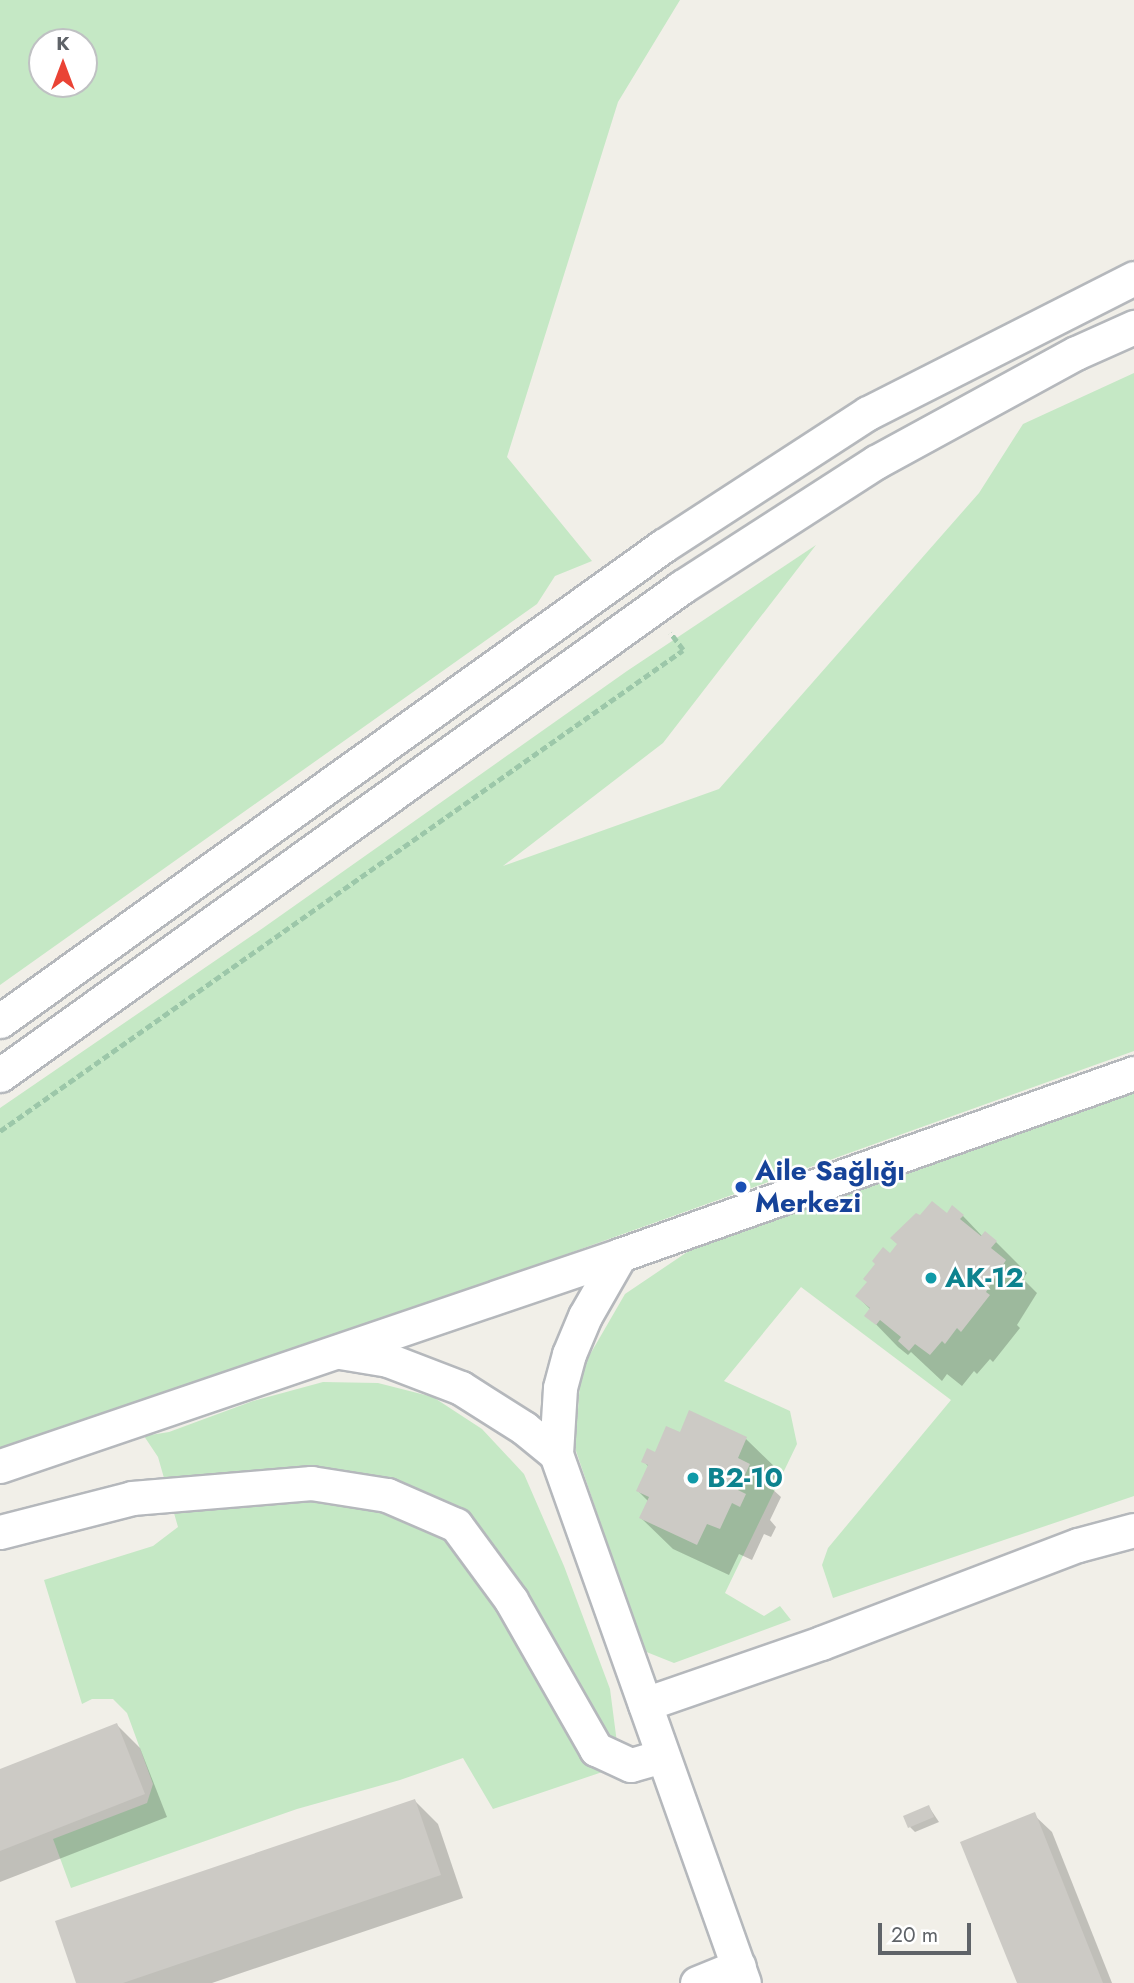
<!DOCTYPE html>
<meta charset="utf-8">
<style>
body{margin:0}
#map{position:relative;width:1134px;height:1983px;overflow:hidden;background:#f1efe8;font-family:Jost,sans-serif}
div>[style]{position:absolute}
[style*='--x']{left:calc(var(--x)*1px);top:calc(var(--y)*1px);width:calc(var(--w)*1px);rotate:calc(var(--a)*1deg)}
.green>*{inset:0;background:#c5e8c5}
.shadow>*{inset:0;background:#0003}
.building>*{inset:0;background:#cccac5}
.path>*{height:4.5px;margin-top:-2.25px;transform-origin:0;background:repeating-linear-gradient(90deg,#9cc7a9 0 7px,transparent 0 10.5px)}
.roads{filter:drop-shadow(2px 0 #b5b8bc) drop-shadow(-2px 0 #b5b8bc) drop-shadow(0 2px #b5b8bc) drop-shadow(0 -2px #b5b8bc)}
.minor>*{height:33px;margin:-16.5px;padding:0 16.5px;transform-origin:16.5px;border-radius:16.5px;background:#fff}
.dots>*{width:19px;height:19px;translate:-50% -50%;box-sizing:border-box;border:4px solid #fff;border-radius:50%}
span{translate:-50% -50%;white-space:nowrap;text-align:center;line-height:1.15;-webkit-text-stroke:5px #fff;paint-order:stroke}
.transit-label{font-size:28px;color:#164399;font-weight:700}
.left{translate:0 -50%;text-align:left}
.culture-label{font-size:28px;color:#0d838f;font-weight:700}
.north{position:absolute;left:28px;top:28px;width:70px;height:70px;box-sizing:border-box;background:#fff;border:2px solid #bfc1c3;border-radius:50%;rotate:0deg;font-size:19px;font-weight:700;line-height:28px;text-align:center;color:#5f6368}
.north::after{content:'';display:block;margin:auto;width:24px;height:32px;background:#ea4335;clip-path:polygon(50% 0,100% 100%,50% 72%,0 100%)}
.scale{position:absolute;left:878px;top:1923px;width:93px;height:32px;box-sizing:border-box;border:4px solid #5f6368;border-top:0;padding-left:9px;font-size:21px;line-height:24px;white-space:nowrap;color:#5f6368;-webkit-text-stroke:5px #fff;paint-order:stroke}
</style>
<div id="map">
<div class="green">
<div style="clip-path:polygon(evenodd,0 0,680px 0,618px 102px,507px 457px,592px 561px,555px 576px,537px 604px,0 985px,0 0,42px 42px,84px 42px,84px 84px,42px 84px,42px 42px)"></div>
<div style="clip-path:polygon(1134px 373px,1134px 1051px,0 1457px,0 1108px,263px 928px,627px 671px,816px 545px,663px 743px,503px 866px,719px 789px,979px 493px,1023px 424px)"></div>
<div style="clip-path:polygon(1134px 1090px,1134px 1496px,833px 1598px,822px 1565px,828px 1548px,951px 1400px,801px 1287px,724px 1381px,790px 1411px,797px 1444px,725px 1593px,764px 1616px,780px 1606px,791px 1620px,674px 1663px,644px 1651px,575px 1448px,581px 1370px,625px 1294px,705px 1240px)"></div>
<div style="clip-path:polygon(323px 1382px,378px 1383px,433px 1397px,482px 1429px,524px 1474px,564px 1566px,610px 1689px,620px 1766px,493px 1809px,463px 1758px,400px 1780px,297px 1809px,71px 1888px,53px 1839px,147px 1803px,153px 1784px,127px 1713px,113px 1699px,92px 1699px,82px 1704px,44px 1580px,153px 1546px,178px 1527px,158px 1457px,144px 1436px,169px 1432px,253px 1401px)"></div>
</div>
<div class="shadow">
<div style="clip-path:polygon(947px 1215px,963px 1216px,983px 1237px,996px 1242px,1027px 1273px,1023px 1279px,1037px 1293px,1017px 1325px,1020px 1328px,993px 1362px,990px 1359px,977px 1374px,974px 1371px,962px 1386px,947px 1374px,942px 1381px,911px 1352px,908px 1355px,898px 1347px,867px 1315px,871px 1310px,857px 1296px,920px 1217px)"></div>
<div style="clip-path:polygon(681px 1434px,746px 1439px,778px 1470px,770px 1487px,781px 1497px,770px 1520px,776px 1527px,771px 1537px,764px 1534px,752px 1560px,739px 1554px,729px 1575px,673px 1549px,641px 1518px,649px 1502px,638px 1491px,649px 1467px,643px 1461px)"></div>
<div style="clip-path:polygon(117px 1725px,140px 1748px,167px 1817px,0 1882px,0 1770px)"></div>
<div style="clip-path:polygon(415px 1801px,438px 1824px,463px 1898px,212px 1983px,78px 1983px)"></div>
<div style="clip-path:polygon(929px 1807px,939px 1822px,915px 1832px,910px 1827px)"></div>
<div style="clip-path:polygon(1034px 1815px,1052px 1832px,1112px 1983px,1019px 1983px)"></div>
</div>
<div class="building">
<div style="clip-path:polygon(932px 1201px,947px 1213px,952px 1205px,964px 1215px,960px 1219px,981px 1236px,985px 1231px,997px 1241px,991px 1248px,1006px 1260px,986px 1292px,990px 1295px,961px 1332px,957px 1328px,945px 1344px,942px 1341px,930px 1355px,915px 1344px,909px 1351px,898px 1341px,901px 1337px,880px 1320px,876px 1325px,864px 1316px,870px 1308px,855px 1296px,867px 1282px,863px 1279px,875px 1264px,872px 1261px,883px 1247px,890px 1253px,897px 1244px,890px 1238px,916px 1213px,920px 1215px)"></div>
<div style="clip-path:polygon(689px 1410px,747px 1437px,738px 1458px,750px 1464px,738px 1490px,746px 1494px,740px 1507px,732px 1503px,720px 1529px,707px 1524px,697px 1545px,639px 1518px,649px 1497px,636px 1491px,648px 1465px,641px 1462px,647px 1448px,655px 1452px,666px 1426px,680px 1432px)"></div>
<div style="clip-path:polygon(117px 1723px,145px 1794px,0 1851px,0 1769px)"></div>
<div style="clip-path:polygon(415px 1799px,441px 1875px,123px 1983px,76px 1983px,55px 1921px)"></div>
<div style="clip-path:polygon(929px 1805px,934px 1817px,908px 1828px,903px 1816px)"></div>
<div style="clip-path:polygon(1035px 1812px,1103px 1983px,1017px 1983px,960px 1842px)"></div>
</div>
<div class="path">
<div style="--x:0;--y:1131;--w:835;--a:-35.15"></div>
<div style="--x:683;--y:650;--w:21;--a:-127"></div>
</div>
<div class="roads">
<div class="minor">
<div style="--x:0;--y:1021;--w:816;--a:-35.62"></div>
<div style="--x:663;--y:546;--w:244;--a:-33"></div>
<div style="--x:868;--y:413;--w:298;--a:-26.9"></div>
<div style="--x:0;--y:1075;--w:839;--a:-35.59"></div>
<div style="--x:682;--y:587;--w:231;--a:-32.8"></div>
<div style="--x:876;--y:462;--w:228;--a:-28.6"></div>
<div style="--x:1076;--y:353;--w:64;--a:-24.1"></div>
<div style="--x:620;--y:1255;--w:70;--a:119.8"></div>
<div style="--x:585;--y:1316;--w:41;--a:112.8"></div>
<div style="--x:569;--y:1354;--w:35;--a:105"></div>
<div style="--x:560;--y:1388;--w:66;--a:93.5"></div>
<div style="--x:556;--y:1454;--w:561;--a:70.44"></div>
<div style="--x:340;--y:1352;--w:49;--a:9.5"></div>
<div style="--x:388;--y:1360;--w:78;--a:21"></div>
<div style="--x:461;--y:1388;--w:75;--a:32.4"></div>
<div style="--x:524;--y:1428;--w:41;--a:39.1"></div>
<div style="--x:0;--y:1466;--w:655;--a:-18.79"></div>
<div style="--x:620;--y:1255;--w:545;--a:-19.5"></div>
<div style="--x:0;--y:1532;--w:136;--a:-14.4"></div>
<div style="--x:132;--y:1498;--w:180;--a:-4.8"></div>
<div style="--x:311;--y:1483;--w:77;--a:9"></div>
<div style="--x:387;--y:1495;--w:75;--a:23.5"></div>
<div style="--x:456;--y:1525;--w:93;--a:53.7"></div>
<div style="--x:511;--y:1600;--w:172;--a:60.3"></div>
<div style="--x:596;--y:1749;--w:38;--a:25"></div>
<div style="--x:631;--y:1765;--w:32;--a:-16"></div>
<div style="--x:645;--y:1704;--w:186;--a:-19.1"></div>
<div style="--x:821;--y:1643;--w:275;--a:-20.9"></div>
<div style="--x:1078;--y:1545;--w:58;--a:-15"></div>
<div style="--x:697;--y:1983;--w:45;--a:-22"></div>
</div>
</div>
<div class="dots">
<div style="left:741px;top:1187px;background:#1a4fb4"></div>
<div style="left:931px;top:1278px;background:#0f9aa8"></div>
<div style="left:693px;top:1478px;background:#0f9aa8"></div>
</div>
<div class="transit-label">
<span class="left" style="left:755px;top:1187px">Aile Sağlığı<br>Merkezi</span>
</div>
<div class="culture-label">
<span class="left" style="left:945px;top:1278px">AK-12</span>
<span class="left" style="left:707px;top:1478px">B2-10</span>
</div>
<div class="north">K</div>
<div class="scale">20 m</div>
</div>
